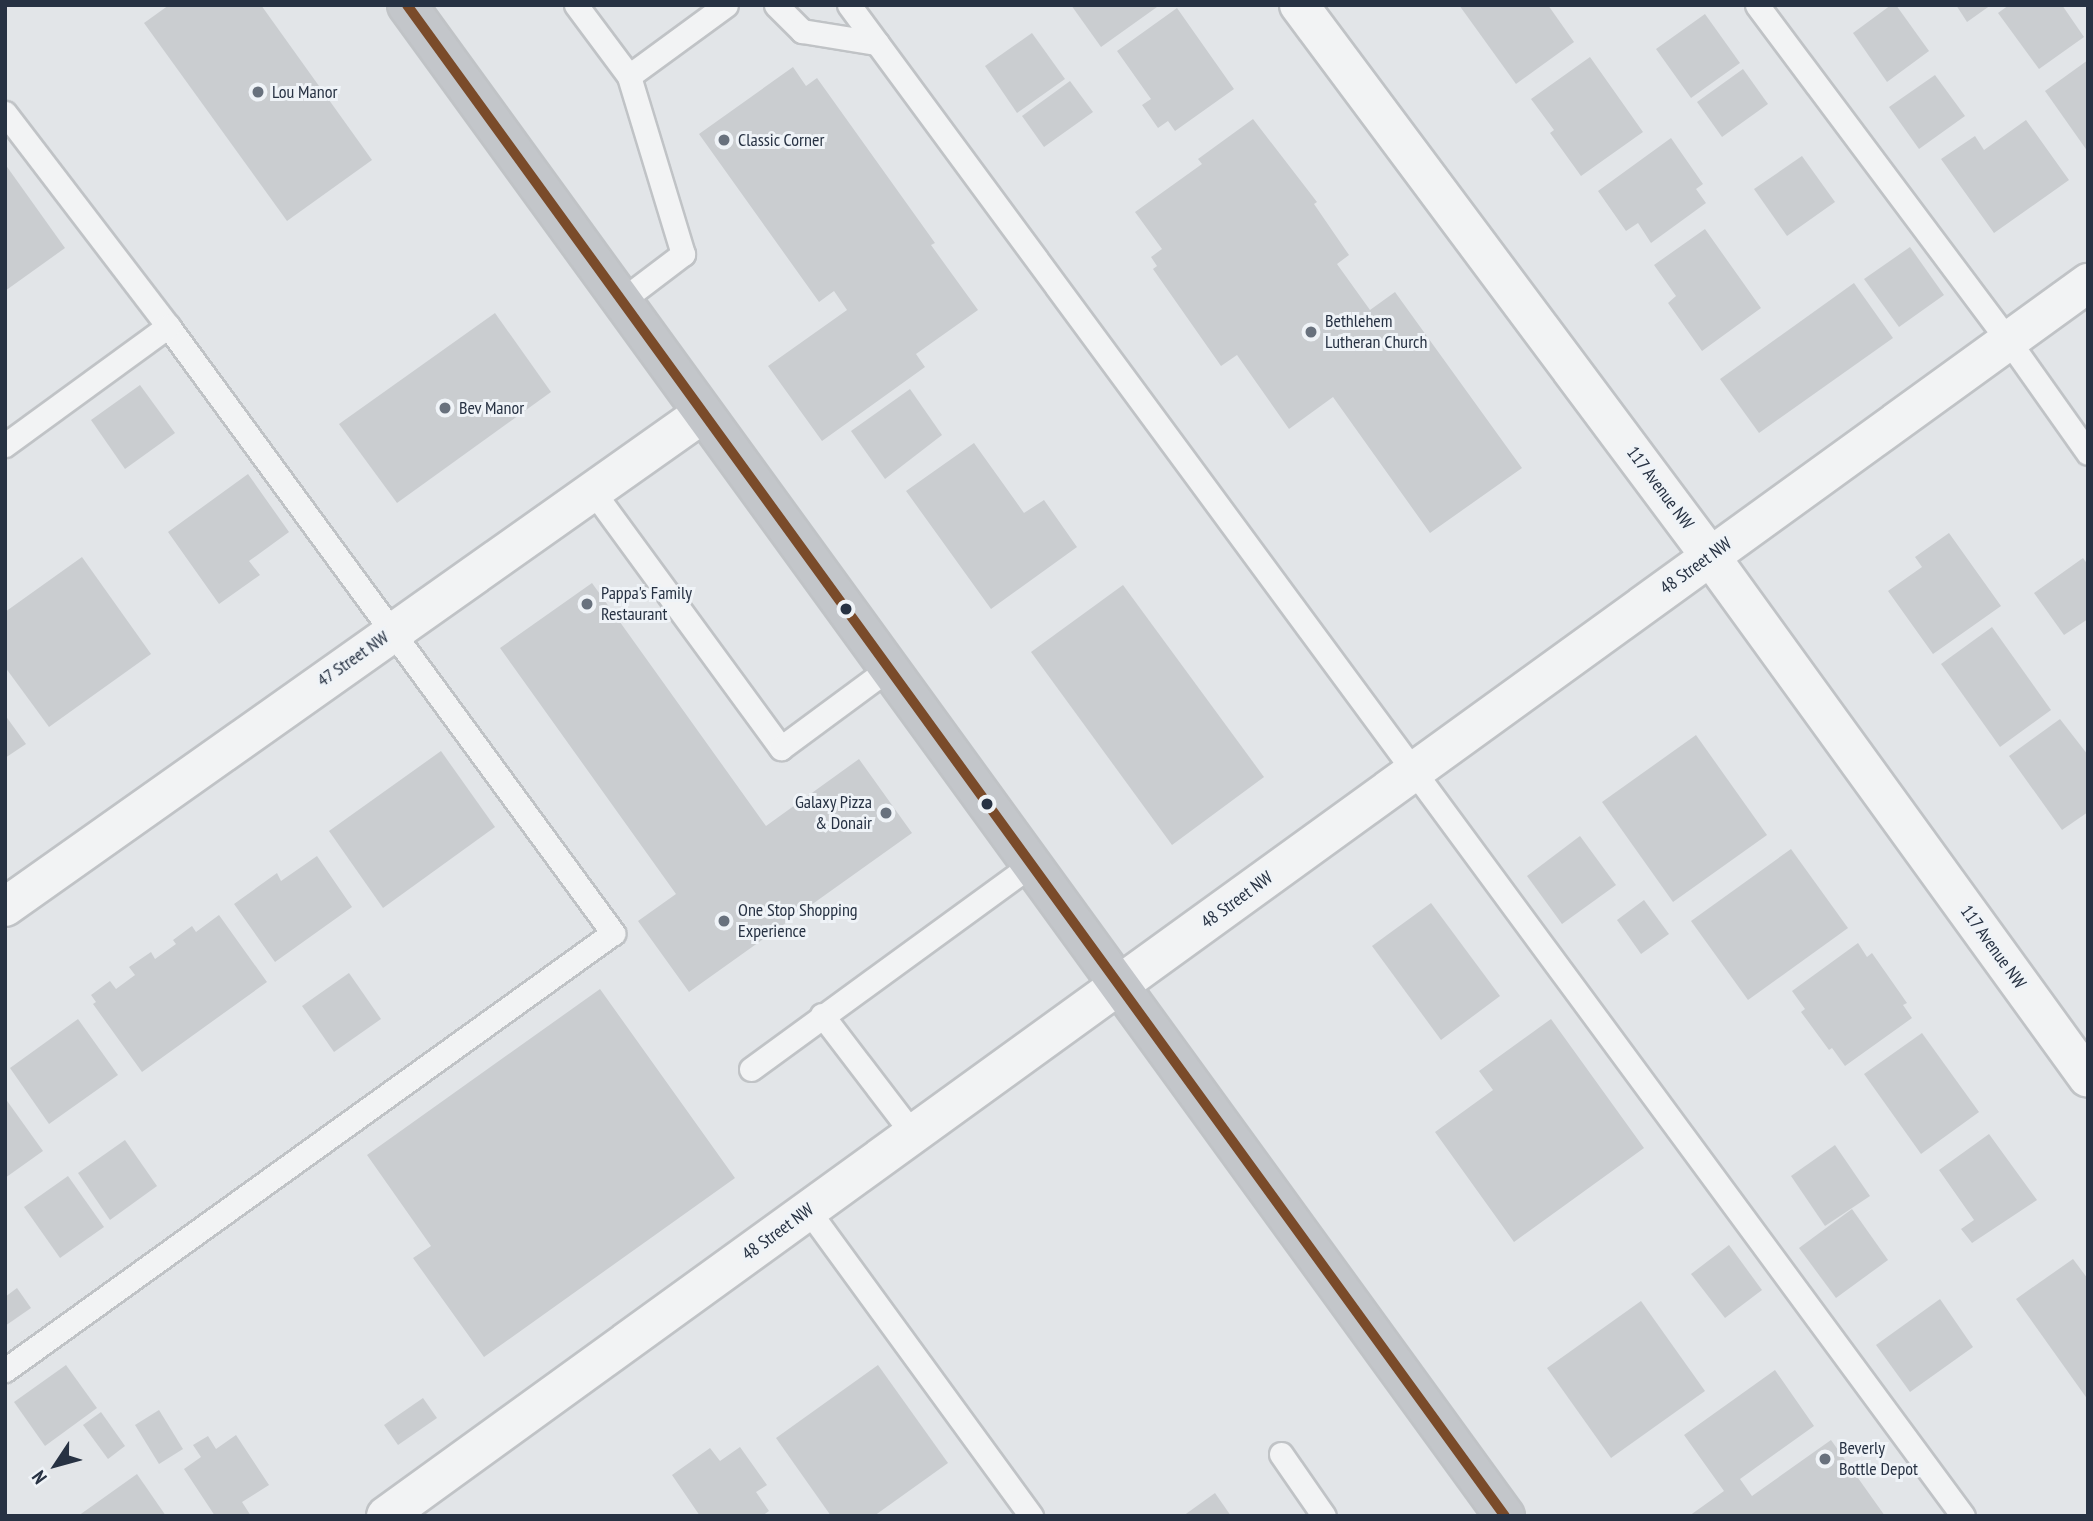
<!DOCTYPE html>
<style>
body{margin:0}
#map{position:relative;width:2093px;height:1521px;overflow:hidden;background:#e2e5e8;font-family:"PT Sans Narrow",sans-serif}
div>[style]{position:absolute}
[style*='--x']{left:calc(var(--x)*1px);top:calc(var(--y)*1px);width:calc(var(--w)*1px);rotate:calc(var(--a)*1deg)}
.building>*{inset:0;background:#cacdd0}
.roads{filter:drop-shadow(2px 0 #c0c3c6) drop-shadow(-2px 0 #c0c3c6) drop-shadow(0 2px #c0c3c6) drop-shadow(0 -2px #c0c3c6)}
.service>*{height:23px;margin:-11.5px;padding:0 11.5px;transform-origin:11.5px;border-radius:11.5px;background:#f2f3f4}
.minor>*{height:38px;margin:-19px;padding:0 19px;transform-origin:19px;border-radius:19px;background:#f2f3f4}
.secondary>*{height:38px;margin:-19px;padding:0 19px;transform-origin:19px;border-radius:19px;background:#c3c6ca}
.bus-1>*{height:10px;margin:-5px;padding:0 5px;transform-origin:5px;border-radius:5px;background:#7a4b2a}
.dots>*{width:19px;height:19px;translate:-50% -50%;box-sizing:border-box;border:4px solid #eff3f7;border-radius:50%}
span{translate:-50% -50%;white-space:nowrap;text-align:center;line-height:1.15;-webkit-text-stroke:6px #eff3f7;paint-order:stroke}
.poi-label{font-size:18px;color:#273243}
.left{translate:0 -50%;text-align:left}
.right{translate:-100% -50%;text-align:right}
.street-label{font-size:18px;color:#273243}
.frame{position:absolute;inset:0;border:7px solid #273243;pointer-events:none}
.north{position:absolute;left:21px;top:1430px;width:70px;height:70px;-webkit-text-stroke:5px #eff3f7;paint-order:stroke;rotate:234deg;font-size:19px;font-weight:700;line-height:28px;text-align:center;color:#273243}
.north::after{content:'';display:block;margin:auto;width:24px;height:32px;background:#273243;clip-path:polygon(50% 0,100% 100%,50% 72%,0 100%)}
</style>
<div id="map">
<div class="building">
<div style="clip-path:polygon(169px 5px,261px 5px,372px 160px,287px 221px,144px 23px)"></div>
<div style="clip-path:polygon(1071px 5px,1155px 5px,1157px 7px,1101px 47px)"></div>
<div style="clip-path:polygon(1459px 5px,1548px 5px,1574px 42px,1516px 84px)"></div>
<div style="clip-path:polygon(1891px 5px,1896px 5px,1929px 51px,1887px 82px,1853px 33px)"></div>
<div style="clip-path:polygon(1956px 5px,1991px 5px,1967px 22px)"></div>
<div style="clip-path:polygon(2009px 5px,2062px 5px,2084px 37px,2039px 69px,1998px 13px)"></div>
<div style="clip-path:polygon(1177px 8px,1234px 89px,1175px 131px,1168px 121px,1158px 128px,1142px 105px,1151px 99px,1117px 51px)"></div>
<div style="clip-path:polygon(1705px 14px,1740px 63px,1691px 98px,1656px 49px)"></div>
<div style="clip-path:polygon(1032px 33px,1065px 79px,1017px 113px,985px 66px)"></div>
<div style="clip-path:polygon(1590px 57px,1643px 132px,1581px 176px,1550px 133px,1554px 130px,1531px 99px)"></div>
<div style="clip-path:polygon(2088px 60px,2088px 152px,2045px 91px)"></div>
<div style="clip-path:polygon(793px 67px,806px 86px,817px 78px,935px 243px,931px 245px,978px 310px,916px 354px,925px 367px,822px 441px,768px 366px,847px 310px,834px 291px,819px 302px,699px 134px)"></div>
<div style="clip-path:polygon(1743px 69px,1768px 104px,1722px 137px,1697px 102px)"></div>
<div style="clip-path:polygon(1935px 75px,1965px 116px,1919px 149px,1889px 107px)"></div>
<div style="clip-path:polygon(1070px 81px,1093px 112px,1044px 147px,1022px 116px)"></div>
<div style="clip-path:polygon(1253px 119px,1317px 202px,1314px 204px,1349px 255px,1337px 264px,1370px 310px,1395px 292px,1522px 468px,1430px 533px,1333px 397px,1289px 429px,1237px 355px,1221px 366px,1153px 269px,1157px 266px,1151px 257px,1162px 249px,1135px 212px,1202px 164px,1198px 159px)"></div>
<div style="clip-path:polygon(2026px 120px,2069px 180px,1994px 233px,1941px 159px,1975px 136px,1984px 150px)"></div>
<div style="clip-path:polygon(1671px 138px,1703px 184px,1696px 189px,1706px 203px,1651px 243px,1638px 223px,1626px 231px,1598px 191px)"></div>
<div style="clip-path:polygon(1802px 156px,1835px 202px,1787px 236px,1754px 189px)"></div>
<div style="clip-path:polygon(5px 164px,65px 248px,5px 291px)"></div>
<div style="clip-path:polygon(1705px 229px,1761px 308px,1702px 351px,1668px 303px,1676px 296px,1654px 265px)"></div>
<div style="clip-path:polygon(1910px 247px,1944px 295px,1899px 327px,1864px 279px)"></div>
<div style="clip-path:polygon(1854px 283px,1893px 338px,1759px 433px,1720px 379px)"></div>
<div style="clip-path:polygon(495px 313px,551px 392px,397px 503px,339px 424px)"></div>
<div style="clip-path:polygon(140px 385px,175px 433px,125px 469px,91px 420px)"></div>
<div style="clip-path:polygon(910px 389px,942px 435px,885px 479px,851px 431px)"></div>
<div style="clip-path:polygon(974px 443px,1024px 513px,1044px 500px,1077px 547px,991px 609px,906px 491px)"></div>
<div style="clip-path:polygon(248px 474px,289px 532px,249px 561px,260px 575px,219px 604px,168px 532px)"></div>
<div style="clip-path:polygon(1949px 533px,2001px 606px,1933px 654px,1888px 591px,1922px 567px,1915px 557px)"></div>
<div style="clip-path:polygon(82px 557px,151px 654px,49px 727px,5px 667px,5px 612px)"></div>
<div style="clip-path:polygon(2083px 558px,2088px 565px,2088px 619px,2064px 635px,2034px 593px)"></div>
<div style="clip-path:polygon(592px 583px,766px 826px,859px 759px,912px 833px,689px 992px,638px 921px,676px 894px,500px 648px)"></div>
<div style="clip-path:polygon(1123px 585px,1264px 777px,1172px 845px,1031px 652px)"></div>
<div style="clip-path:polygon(1992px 627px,2051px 710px,2000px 747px,1941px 664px)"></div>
<div style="clip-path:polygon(5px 715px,26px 744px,5px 758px)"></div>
<div style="clip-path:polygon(2060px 719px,2088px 755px,2088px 812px,2062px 830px,2009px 756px)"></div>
<div style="clip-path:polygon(1696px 735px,1767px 835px,1673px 902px,1602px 802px)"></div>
<div style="clip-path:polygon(441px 751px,495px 827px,383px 908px,329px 831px)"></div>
<div style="clip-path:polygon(1580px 836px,1616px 885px,1562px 924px,1527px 876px)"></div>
<div style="clip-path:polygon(1791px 849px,1848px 928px,1748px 1000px,1691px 921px)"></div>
<div style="clip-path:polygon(317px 856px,352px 907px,275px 962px,234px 904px,277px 873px,281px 881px)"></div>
<div style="clip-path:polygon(1644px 900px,1669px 934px,1641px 954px,1617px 920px)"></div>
<div style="clip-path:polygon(1431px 903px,1500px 996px,1441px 1040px,1372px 946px)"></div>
<div style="clip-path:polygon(219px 915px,267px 982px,142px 1072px,93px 1004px,96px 1002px,91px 995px,110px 981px,116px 989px,135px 975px,129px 967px,151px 952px,155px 959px,176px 944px,173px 940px,192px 926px,196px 932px)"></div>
<div style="clip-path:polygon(1858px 943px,1867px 957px,1872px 953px,1907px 1003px,1903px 1005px,1912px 1018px,1845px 1066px,1832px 1048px,1829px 1050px,1801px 1012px,1805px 1009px,1792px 991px)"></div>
<div style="clip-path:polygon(349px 973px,381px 1019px,334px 1052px,302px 1006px)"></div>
<div style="clip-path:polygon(600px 989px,735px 1178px,484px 1357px,413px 1258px,431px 1246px,367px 1155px)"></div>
<div style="clip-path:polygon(78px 1019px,118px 1075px,49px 1124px,10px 1068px)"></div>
<div style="clip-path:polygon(1551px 1019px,1644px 1148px,1514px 1242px,1435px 1132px,1493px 1090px,1479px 1071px)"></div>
<div style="clip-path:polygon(1922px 1033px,1979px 1112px,1921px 1154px,1864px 1074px)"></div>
<div style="clip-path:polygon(5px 1098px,43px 1151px,5px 1178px)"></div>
<div style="clip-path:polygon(1989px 1134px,2037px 1200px,1972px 1243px,1961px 1229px,1974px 1220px,1939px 1170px)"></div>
<div style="clip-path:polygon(125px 1140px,157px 1186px,110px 1220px,78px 1173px)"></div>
<div style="clip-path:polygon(1835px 1145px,1870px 1196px,1825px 1226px,1791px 1176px)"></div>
<div style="clip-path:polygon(68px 1176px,104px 1227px,60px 1258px,24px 1207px)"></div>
<div style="clip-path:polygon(1852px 1209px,1888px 1260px,1836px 1298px,1799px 1248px)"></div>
<div style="clip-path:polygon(1729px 1245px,1762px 1290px,1725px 1318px,1691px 1274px)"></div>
<div style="clip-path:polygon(2073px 1259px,2088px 1279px,2088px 1400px,2016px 1299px)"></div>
<div style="clip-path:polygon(17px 1288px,31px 1308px,5px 1326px,5px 1297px)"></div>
<div style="clip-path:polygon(1940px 1299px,1973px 1347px,1910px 1392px,1876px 1345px)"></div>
<div style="clip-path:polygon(1641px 1301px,1705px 1391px,1611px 1458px,1547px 1368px)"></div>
<div style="clip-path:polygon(66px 1365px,97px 1408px,45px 1446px,14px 1402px)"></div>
<div style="clip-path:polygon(878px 1365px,948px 1463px,874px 1516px,831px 1516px,776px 1438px)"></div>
<div style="clip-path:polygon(1775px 1370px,1814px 1426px,1740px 1479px,1752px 1496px,1831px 1440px,1885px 1516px,1689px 1516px,1724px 1491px,1684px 1435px)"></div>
<div style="clip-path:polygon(423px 1398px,437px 1418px,398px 1445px,384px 1425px)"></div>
<div style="clip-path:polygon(159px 1410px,183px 1449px,159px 1464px,135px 1425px)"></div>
<div style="clip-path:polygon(101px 1412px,125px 1446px,108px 1459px,83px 1425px)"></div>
<div style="clip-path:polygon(236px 1435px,269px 1485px,242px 1502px,251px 1516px,215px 1516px,184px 1469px,201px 1457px,193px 1445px,208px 1436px,216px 1449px)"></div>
<div style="clip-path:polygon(740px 1447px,767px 1485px,756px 1492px,769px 1511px,762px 1516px,700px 1516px,672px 1475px,710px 1448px,720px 1461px)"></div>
<div style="clip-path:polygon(137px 1474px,166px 1516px,78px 1516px)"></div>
<div style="clip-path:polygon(1215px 1493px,1231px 1516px,1183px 1516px)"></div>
</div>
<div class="roads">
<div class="service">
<div style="--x:576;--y:5;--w:89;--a:53.3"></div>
<div style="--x:629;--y:76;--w:120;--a:-36.2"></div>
<div style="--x:776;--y:5;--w:37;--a:45"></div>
<div style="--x:802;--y:31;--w:76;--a:9.1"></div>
<div style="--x:849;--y:5;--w:1877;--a:53.6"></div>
<div style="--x:1757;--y:5;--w:419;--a:53.2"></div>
<div style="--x:2008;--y:340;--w:138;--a:54.7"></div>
<div style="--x:5;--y:113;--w:268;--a:52.6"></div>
<div style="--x:168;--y:326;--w:753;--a:53.75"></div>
<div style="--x:613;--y:933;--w:749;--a:144.29"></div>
<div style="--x:621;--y:301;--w:78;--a:-37.2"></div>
<div style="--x:683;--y:254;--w:186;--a:-106.9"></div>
<div style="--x:5;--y:445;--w:202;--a:-36.1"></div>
<div style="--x:592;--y:490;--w:320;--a:53.8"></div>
<div style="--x:781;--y:748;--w:134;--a:-36.5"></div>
<div style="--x:822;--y:1015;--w:150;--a:52.6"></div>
<div style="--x:751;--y:1069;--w:348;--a:-36.1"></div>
<div style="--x:808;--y:1210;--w:379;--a:53.9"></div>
<div style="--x:1281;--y:1454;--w:75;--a:55.3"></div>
</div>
<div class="minor">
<div style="--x:1299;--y:5;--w:687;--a:53.28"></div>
<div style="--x:1710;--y:556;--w:644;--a:54.09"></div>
<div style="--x:5;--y:907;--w:854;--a:-35.27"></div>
<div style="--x:386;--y:1516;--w:2102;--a:-35.92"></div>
</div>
<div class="secondary">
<div style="--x:407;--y:5;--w:1868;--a:54"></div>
</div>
</div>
<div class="bus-1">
<div style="--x:407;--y:5;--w:1868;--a:54"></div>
</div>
<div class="dots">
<div style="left:258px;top:92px;background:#68717d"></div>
<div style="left:724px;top:140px;background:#68717d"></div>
<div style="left:1311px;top:332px;background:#68717d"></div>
<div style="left:445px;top:408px;background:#68717d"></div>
<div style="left:587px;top:604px;background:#68717d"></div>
<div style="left:846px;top:609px;background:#273243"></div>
<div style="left:987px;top:804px;background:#273243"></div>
<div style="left:886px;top:813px;background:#68717d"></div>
<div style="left:724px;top:921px;background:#68717d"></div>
<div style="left:1825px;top:1459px;background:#68717d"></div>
</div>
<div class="poi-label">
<span class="left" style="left:272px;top:92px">Lou Manor</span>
<span class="left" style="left:738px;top:140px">Classic Corner</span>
<span class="left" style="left:1325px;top:332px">Bethlehem<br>Lutheran Church</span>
<span class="left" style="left:459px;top:408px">Bev Manor</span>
<span class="left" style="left:601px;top:604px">Pappa's Family<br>Restaurant</span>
<span class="right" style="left:872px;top:813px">Galaxy Pizza<br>&amp; Donair</span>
<span class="left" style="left:738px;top:921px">One Stop Shopping<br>Experience</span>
<span class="left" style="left:1839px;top:1459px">Beverly<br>Bottle Depot</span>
</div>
<div class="street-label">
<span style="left:1660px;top:488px;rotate:53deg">117 Avenue NW</span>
<span style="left:1696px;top:566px;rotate:-36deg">48 Street NW</span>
<span style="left:353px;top:659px;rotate:-35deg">47 Street NW</span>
<span style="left:1237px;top:900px;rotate:-36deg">48 Street NW</span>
<span style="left:1993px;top:947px;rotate:54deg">117 Avenue NW</span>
<span style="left:778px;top:1232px;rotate:-36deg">48 Street NW</span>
</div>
<div class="frame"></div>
<div class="north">N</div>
</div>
